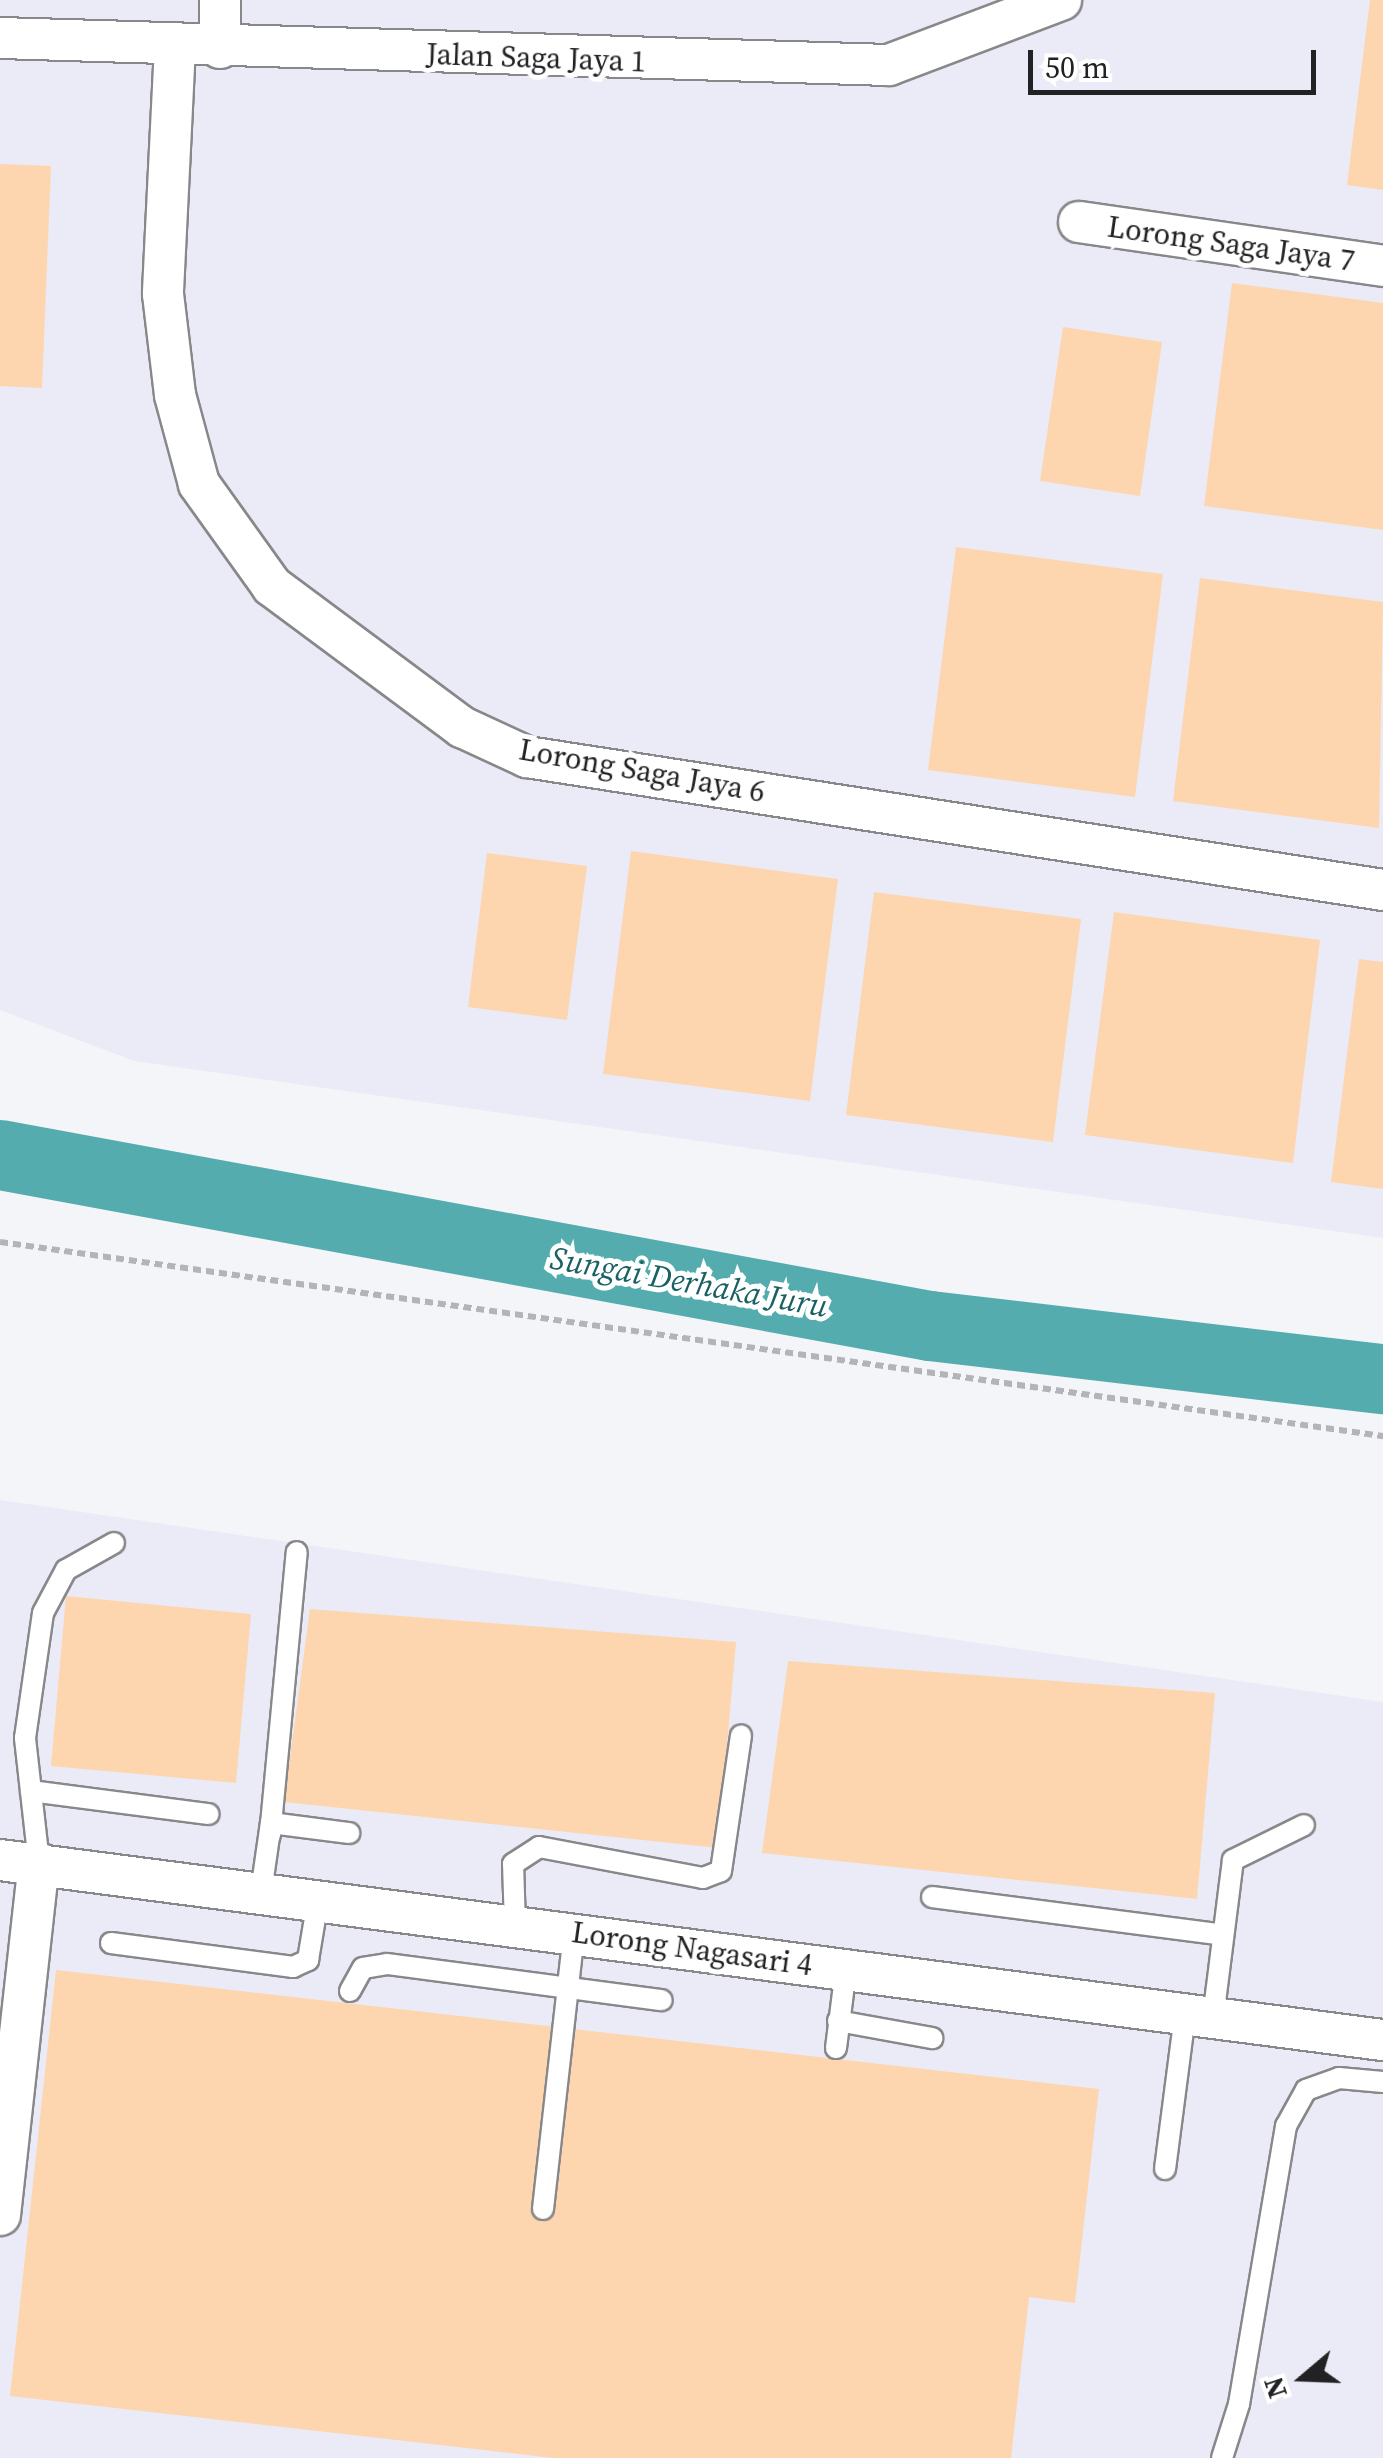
<!DOCTYPE html>
<style>
body{margin:0}
#map{position:relative;width:1383px;height:2458px;overflow:hidden;background:#f4f5f8;font-family:"Source Serif 4",serif}
div>[style]{position:absolute}
[style*='--x']{left:calc(var(--x)*1px);top:calc(var(--y)*1px);width:calc(var(--w)*1px);rotate:calc(var(--a)*1deg)}
.built>*{inset:0;background:#eaebf6}
.river>*{height:70px;margin:-35px;padding:0 35px;transform-origin:35px;border-radius:35px;background:#55acaf}
.building>*{inset:0;background:#fdd6af}
.path>*{height:6px;margin-top:-3px;transform-origin:0;background:repeating-linear-gradient(90deg,#b3b4b7 0 8px,transparent 0 13px)}
.roads{filter:drop-shadow(2px 0 #88888b) drop-shadow(-2px 0 #88888b) drop-shadow(0 2px #88888b) drop-shadow(0 -2px #88888b)}
.lane>*{height:20px;margin:-10px;padding:0 10px;transform-origin:10px;border-radius:10px;background:#fff}
.street>*{height:40px;margin:-20px;padding:0 20px;transform-origin:20px;border-radius:20px;background:#fff}
span{translate:-50% -50%;white-space:nowrap;text-align:center;line-height:1.15;-webkit-text-stroke:10px #fff;paint-order:stroke}
.street-label{font-size:30px;color:#222224}
.water-label{font-size:32px;color:#196163;font-style:italic}
.north{position:absolute;left:1253px;top:2328px;width:100px;height:100px;-webkit-text-stroke:8px #fff;paint-order:stroke;rotate:251deg;font-size:28px;font-weight:700;line-height:40px;text-align:center;color:#222224}
.north::after{content:'';display:block;margin:auto;width:35px;height:45px;background:#222224;clip-path:polygon(50% 0,100% 100%,50% 72%,0 100%)}
.scale{position:absolute;left:1028px;top:50px;width:288px;height:45px;box-sizing:border-box;border:5px solid #222224;border-top:0;padding-left:12px;font-size:30px;line-height:35px;white-space:nowrap;color:#222224;-webkit-text-stroke:8px #fff;paint-order:stroke}
</style>
<div id="map">
<div class="built">
<div style="clip-path:polygon(0 0,1383px 0,1383px 1238px,134px 1061px,0 1010px)"></div>
<div style="clip-path:polygon(0 1500px,1383px 1702px,1383px 2458px,0 2458px)"></div>
</div>
<div class="river">
<div style="--x:0;--y:1155;--w:946;--a:10.42"></div>
<div style="--x:930;--y:1326;--w:456;--a:6.7"></div>
</div>
<div class="building">
<div style="clip-path:polygon(1370px 0,1383px 0,1383px 190px,1347px 185px)"></div>
<div style="clip-path:polygon(0 164px,51px 166px,42px 388px,0 386px)"></div>
<div style="clip-path:polygon(1232px 283px,1383px 303px,1383px 530px,1204px 506px)"></div>
<div style="clip-path:polygon(1063px 327px,1162px 342px,1140px 496px,1040px 481px)"></div>
<div style="clip-path:polygon(956px 547px,1163px 574px,1135px 797px,928px 770px)"></div>
<div style="clip-path:polygon(1200px 578px,1383px 602px,1379px 828px,1173px 801px)"></div>
<div style="clip-path:polygon(631px 851px,838px 879px,810px 1101px,603px 1074px)"></div>
<div style="clip-path:polygon(487px 853px,587px 866px,567px 1020px,468px 1007px)"></div>
<div style="clip-path:polygon(874px 892px,1081px 919px,1053px 1142px,846px 1115px)"></div>
<div style="clip-path:polygon(1114px 912px,1320px 940px,1293px 1163px,1085px 1135px)"></div>
<div style="clip-path:polygon(1359px 959px,1383px 962px,1383px 1189px,1331px 1182px)"></div>
<div style="clip-path:polygon(66px 1596px,251px 1614px,236px 1783px,51px 1766px)"></div>
<div style="clip-path:polygon(310px 1609px,736px 1642px,718px 1848px,284px 1802px)"></div>
<div style="clip-path:polygon(788px 1661px,1215px 1693px,1197px 1899px,762px 1853px)"></div>
<div style="clip-path:polygon(56px 1970px,1099px 2089px,1075px 2303px,1029px 2297px,1011px 2458px,553px 2458px,10px 2396px)"></div>
</div>
<div class="path">
<div style="--x:0;--y:1242;--w:1397;--a:7.99"></div>
</div>
<div class="roads">
<div class="lane">
<div style="--x:31;--y:1791;--w:179;--a:7.4"></div>
<div style="--x:270;--y:1835;--w:284;--a:-84.6"></div>
<div style="--x:39;--y:1863;--w:126;--a:-96.4"></div>
<div style="--x:25;--y:1738;--w:126;--a:-81.8"></div>
<div style="--x:43;--y:1613;--w:49;--a:-61.9"></div>
<div style="--x:66;--y:1570;--w:55;--a:-29.4"></div>
<div style="--x:261;--y:1892;--w:70;--a:-81.8"></div>
<div style="--x:271;--y:1823;--w:79;--a:7.3"></div>
<div style="--x:932;--y:1897;--w:293;--a:7.4"></div>
<div style="--x:515;--y:1926;--w:62;--a:-91.8"></div>
<div style="--x:513;--y:1864;--w:31;--a:-33"></div>
<div style="--x:539;--y:1847;--w:167;--a:10.7"></div>
<div style="--x:703;--y:1878;--w:19;--a:-21"></div>
<div style="--x:721;--y:1871;--w:137;--a:-81.6"></div>
<div style="--x:111;--y:1943;--w:184;--a:7.5"></div>
<div style="--x:293;--y:1967;--w:17;--a:-25"></div>
<div style="--x:308;--y:1960;--w:61;--a:-80.5"></div>
<div style="--x:350;--y:1991;--w:26;--a:-61"></div>
<div style="--x:363;--y:1968;--w:24;--a:-9"></div>
<div style="--x:387;--y:1964;--w:277;--a:7.5"></div>
<div style="--x:1213;--y:2018;--w:159;--a:-82.8"></div>
<div style="--x:1233;--y:1860;--w:79;--a:-26.2"></div>
<div style="--x:838;--y:2021;--w:96;--a:10.3"></div>
<div style="--x:836;--y:2048;--w:80;--a:-82.8"></div>
<div style="--x:1165;--y:2169;--w:156;--a:-82.6"></div>
<div style="--x:543;--y:2209;--w:278;--a:-83.6"></div>
<div style="--x:1222;--y:2458;--w:57;--a:-72.5"></div>
<div style="--x:1239;--y:2404;--w:282;--a:-80.4"></div>
<div style="--x:1286;--y:2126;--w:41;--a:-60.9"></div>
<div style="--x:1306;--y:2090;--w:35;--a:-20"></div>
<div style="--x:1339;--y:2078;--w:44;--a:5.2"></div>
</div>
<div class="street">
<div style="--x:220;--y:0;--w:48;--a:90"></div>
<div style="--x:0;--y:38;--w:889;--a:1.74"></div>
<div style="--x:889;--y:65;--w:184;--a:-20.7"></div>
<div style="--x:175;--y:46;--w:248;--a:92.8"></div>
<div style="--x:163;--y:294;--w:102;--a:83.2"></div>
<div style="--x:175;--y:395;--w:92;--a:74.9"></div>
<div style="--x:199;--y:484;--w:125;--a:54.4"></div>
<div style="--x:272;--y:586;--w:237;--a:36.6"></div>
<div style="--x:462;--y:727;--w:72;--a:24.8"></div>
<div style="--x:527;--y:757;--w:866;--a:8.83"></div>
<div style="--x:1079;--y:222;--w:307;--a:8.2"></div>
<div style="--x:0;--y:1860;--w:1395;--a:7.42"></div>
<div style="--x:0;--y:2215;--w:354;--a:-83.7"></div>
</div>
</div>
<div class="street-label">
<span style="left:536px;top:58px;rotate:2deg">Jalan Saga Jaya 1</span>
<span style="left:1231px;top:244px;rotate:8deg">Lorong Saga Jaya 7</span>
<span style="left:642px;top:771px;rotate:10deg">Lorong Saga Jaya 6</span>
<span style="left:692px;top:1949px;rotate:8deg">Lorong Nagasari 4</span>
</div>
<div class="water-label">
<span style="left:689px;top:1282px;rotate:10deg">Sungai Derhaka Juru</span>
</div>
<div class="north">N</div>
<div class="scale">50 m</div>
</div>
